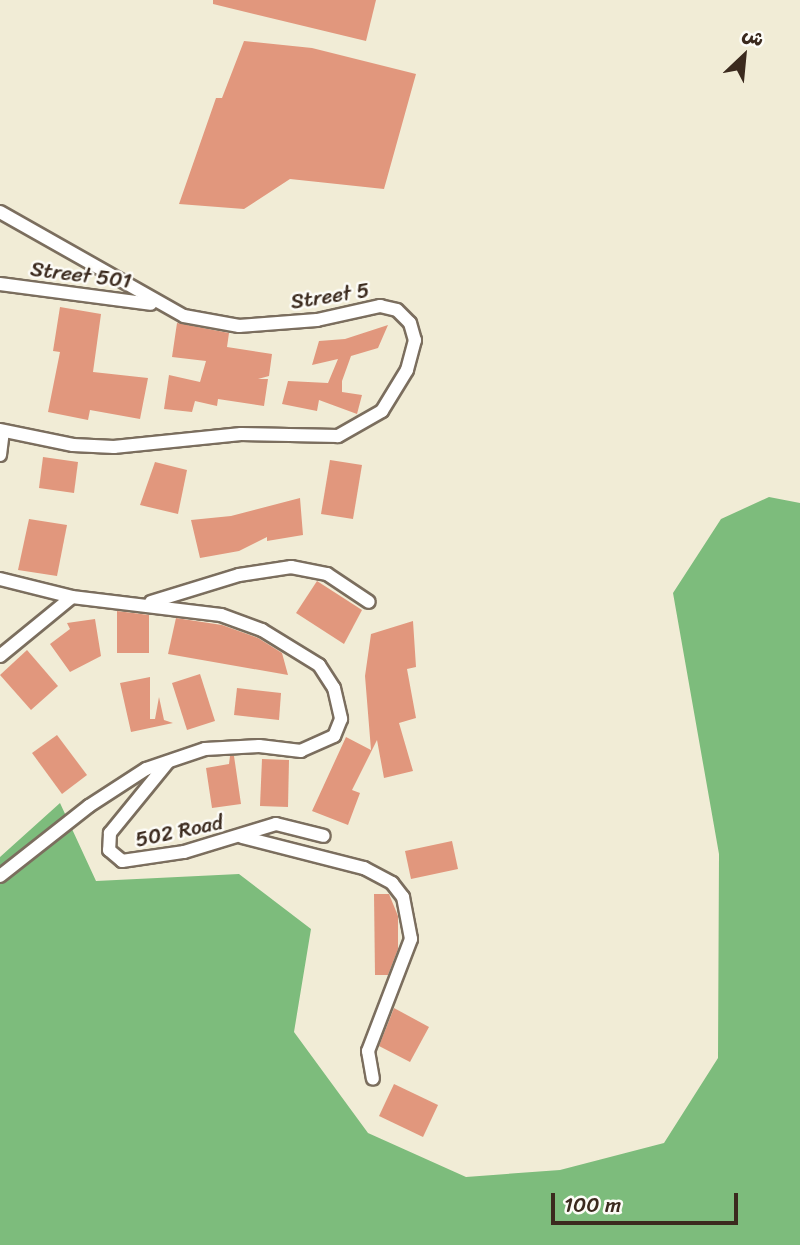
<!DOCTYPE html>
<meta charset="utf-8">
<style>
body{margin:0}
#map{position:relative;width:800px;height:1245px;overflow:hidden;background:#f1ecd6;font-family:Sriracha,"Playpen Sans Arabic",sans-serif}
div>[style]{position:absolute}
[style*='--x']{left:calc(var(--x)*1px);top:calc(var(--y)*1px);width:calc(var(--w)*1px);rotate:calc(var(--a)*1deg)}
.forest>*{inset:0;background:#7dbc7c}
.building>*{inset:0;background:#e1977d}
.roads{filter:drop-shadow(2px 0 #7b6e5e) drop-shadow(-2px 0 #7b6e5e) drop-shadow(0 2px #7b6e5e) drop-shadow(0 -2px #7b6e5e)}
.minor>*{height:12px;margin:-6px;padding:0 6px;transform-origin:6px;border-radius:6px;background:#fff}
span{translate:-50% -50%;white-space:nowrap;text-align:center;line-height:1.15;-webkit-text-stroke:5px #fdfcf7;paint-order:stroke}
.street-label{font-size:21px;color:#3b2a1e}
.north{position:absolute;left:709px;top:21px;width:70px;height:70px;-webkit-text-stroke:5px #fdfcf7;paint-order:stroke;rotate:26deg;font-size:19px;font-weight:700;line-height:28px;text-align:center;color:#3b2a1e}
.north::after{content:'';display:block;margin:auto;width:24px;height:32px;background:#3b2a1e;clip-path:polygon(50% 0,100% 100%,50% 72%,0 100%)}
.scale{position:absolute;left:551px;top:1193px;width:187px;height:32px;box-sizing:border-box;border:4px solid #3b2a1e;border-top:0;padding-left:9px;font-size:21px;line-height:24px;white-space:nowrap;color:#3b2a1e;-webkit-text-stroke:5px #fdfcf7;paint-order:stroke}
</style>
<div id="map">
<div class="forest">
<div style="clip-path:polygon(769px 497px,800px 503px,800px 1245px,0 1245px,0 857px,60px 803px,96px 881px,239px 874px,311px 929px,294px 1032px,368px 1133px,466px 1177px,560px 1170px,664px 1143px,718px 1058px,719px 854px,673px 593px,721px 519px)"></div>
</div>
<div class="building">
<div style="clip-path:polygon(213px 0,376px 0,366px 41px,213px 4px)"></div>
<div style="clip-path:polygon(244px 41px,312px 48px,416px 74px,384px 189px,290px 179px,244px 209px,179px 204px,216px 98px,222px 98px)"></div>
<div style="clip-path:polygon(60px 307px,101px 314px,93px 372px,148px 378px,140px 419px,90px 410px,88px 420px,48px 412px,60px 352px,53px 351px)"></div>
<div style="clip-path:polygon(177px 323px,229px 333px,227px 347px,272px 354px,269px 376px,258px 379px,268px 379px,264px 406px,218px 399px,217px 406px,195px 401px,192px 412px,164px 409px,169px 375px,200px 382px,206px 361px,172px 357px)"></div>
<div style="clip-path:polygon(388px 325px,378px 348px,351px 356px,342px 381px,342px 392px,362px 395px,357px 414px,319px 400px,317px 411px,282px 404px,288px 381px,328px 383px,338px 359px,312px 365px,319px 341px,345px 339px)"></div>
<div style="clip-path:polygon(43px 457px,78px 462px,74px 493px,39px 488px)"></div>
<div style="clip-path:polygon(330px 460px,362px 465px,353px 519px,321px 514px)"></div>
<div style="clip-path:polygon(155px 462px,187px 470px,178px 514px,140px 505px)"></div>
<div style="clip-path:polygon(300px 498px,303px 535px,267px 541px,267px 537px,239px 551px,200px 558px,191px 520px,231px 516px)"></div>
<div style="clip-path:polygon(29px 519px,67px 525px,57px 576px,18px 570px)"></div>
<div style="clip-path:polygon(317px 581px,362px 610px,344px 644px,296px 613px)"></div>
<div style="clip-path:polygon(117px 611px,149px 615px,149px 653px,117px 653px)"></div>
<div style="clip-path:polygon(176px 618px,222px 625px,258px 638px,282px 653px,288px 675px,168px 654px)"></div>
<div style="clip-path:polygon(95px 619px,101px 656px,70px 672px,50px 644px,70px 629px,67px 623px)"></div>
<div style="clip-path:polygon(413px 621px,416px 667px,407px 669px,416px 718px,399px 723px,413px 771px,384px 778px,377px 740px,352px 790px,360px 793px,348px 825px,312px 811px,346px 737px,371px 750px,365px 676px,371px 634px)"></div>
<div style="clip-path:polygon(27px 650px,58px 686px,31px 710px,0 675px)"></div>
<div style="clip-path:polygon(200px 674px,215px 721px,187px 730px,172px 683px)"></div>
<div style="clip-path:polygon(150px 677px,150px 719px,155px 719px,159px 697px,164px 720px,173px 723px,131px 732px,120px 683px)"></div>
<div style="clip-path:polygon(237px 688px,281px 693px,279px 720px,234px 715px)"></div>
<div style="clip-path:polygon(57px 735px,87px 775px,62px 794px,32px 753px)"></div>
<div style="clip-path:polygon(230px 756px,234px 756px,241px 804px,212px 808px,206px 768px,229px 764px)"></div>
<div style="clip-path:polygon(262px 759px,289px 760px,288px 807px,260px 806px)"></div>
<div style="clip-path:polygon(452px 841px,458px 869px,411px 879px,405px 851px)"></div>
<div style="clip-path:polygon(374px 894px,389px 894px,398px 916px,398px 949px,388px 975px,375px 975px)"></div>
<div style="clip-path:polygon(394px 1008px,429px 1027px,410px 1062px,379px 1046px)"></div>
<div style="clip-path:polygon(394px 1084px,438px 1105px,423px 1137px,379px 1116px)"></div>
</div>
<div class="roads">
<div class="minor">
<div style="--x:0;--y:212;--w:211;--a:29.5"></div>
<div style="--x:184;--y:316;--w:56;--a:10.3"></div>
<div style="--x:239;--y:326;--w:78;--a:-4.4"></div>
<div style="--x:317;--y:320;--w:65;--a:-12.5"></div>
<div style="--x:380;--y:306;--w:17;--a:13"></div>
<div style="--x:397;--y:310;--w:18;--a:45"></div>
<div style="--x:410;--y:323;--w:18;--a:74"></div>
<div style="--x:415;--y:340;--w:31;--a:105"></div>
<div style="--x:407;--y:370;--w:48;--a:121.4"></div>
<div style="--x:382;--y:411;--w:51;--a:150.4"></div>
<div style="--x:338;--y:436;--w:97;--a:-178.8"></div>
<div style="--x:241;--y:434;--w:128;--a:174.2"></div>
<div style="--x:114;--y:447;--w:41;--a:-177.2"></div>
<div style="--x:73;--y:445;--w:75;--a:-168.4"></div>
<div style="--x:0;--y:284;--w:152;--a:7.5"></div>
<div style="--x:0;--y:455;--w:24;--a:-83"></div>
<div style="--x:0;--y:579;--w:74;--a:14"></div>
<div style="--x:72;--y:597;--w:150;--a:6.9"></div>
<div style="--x:221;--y:615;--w:44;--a:20.1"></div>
<div style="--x:262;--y:630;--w:67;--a:31.6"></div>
<div style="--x:319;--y:665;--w:27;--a:57"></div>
<div style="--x:334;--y:688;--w:32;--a:77"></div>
<div style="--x:341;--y:719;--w:18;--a:112"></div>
<div style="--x:334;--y:736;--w:36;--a:156"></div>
<div style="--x:301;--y:751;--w:42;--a:-173.2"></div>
<div style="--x:259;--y:746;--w:54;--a:176.8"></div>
<div style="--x:205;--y:749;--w:62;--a:161.3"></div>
<div style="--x:146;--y:769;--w:68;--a:147"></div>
<div style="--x:89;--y:806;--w:113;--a:141.8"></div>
<div style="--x:151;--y:602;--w:92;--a:-17.1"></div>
<div style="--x:239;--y:575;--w:53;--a:-8.7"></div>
<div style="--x:291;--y:567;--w:37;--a:11"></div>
<div style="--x:327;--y:574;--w:50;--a:33.7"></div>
<div style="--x:0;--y:656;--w:93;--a:-39.3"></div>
<div style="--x:168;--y:762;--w:92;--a:129.2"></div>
<div style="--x:110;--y:833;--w:17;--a:93"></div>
<div style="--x:109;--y:850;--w:17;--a:40"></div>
<div style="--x:122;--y:861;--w:63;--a:-8.3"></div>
<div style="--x:184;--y:852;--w:96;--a:-16.9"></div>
<div style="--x:276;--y:824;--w:49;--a:14"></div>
<div style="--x:242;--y:837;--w:126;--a:14.3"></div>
<div style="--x:364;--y:868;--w:32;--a:28"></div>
<div style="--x:392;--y:883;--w:18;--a:52"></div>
<div style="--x:403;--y:897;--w:43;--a:79.2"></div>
<div style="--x:411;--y:939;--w:120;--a:111"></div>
<div style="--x:368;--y:1051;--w:28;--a:80"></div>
</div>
</div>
<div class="street-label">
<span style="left:81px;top:275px;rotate:7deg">Street 501</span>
<span style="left:330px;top:296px;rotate:-9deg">Street 5</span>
<span style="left:179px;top:831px;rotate:-12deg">502 Road</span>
</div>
<div class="north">ش</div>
<div class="scale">100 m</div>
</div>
